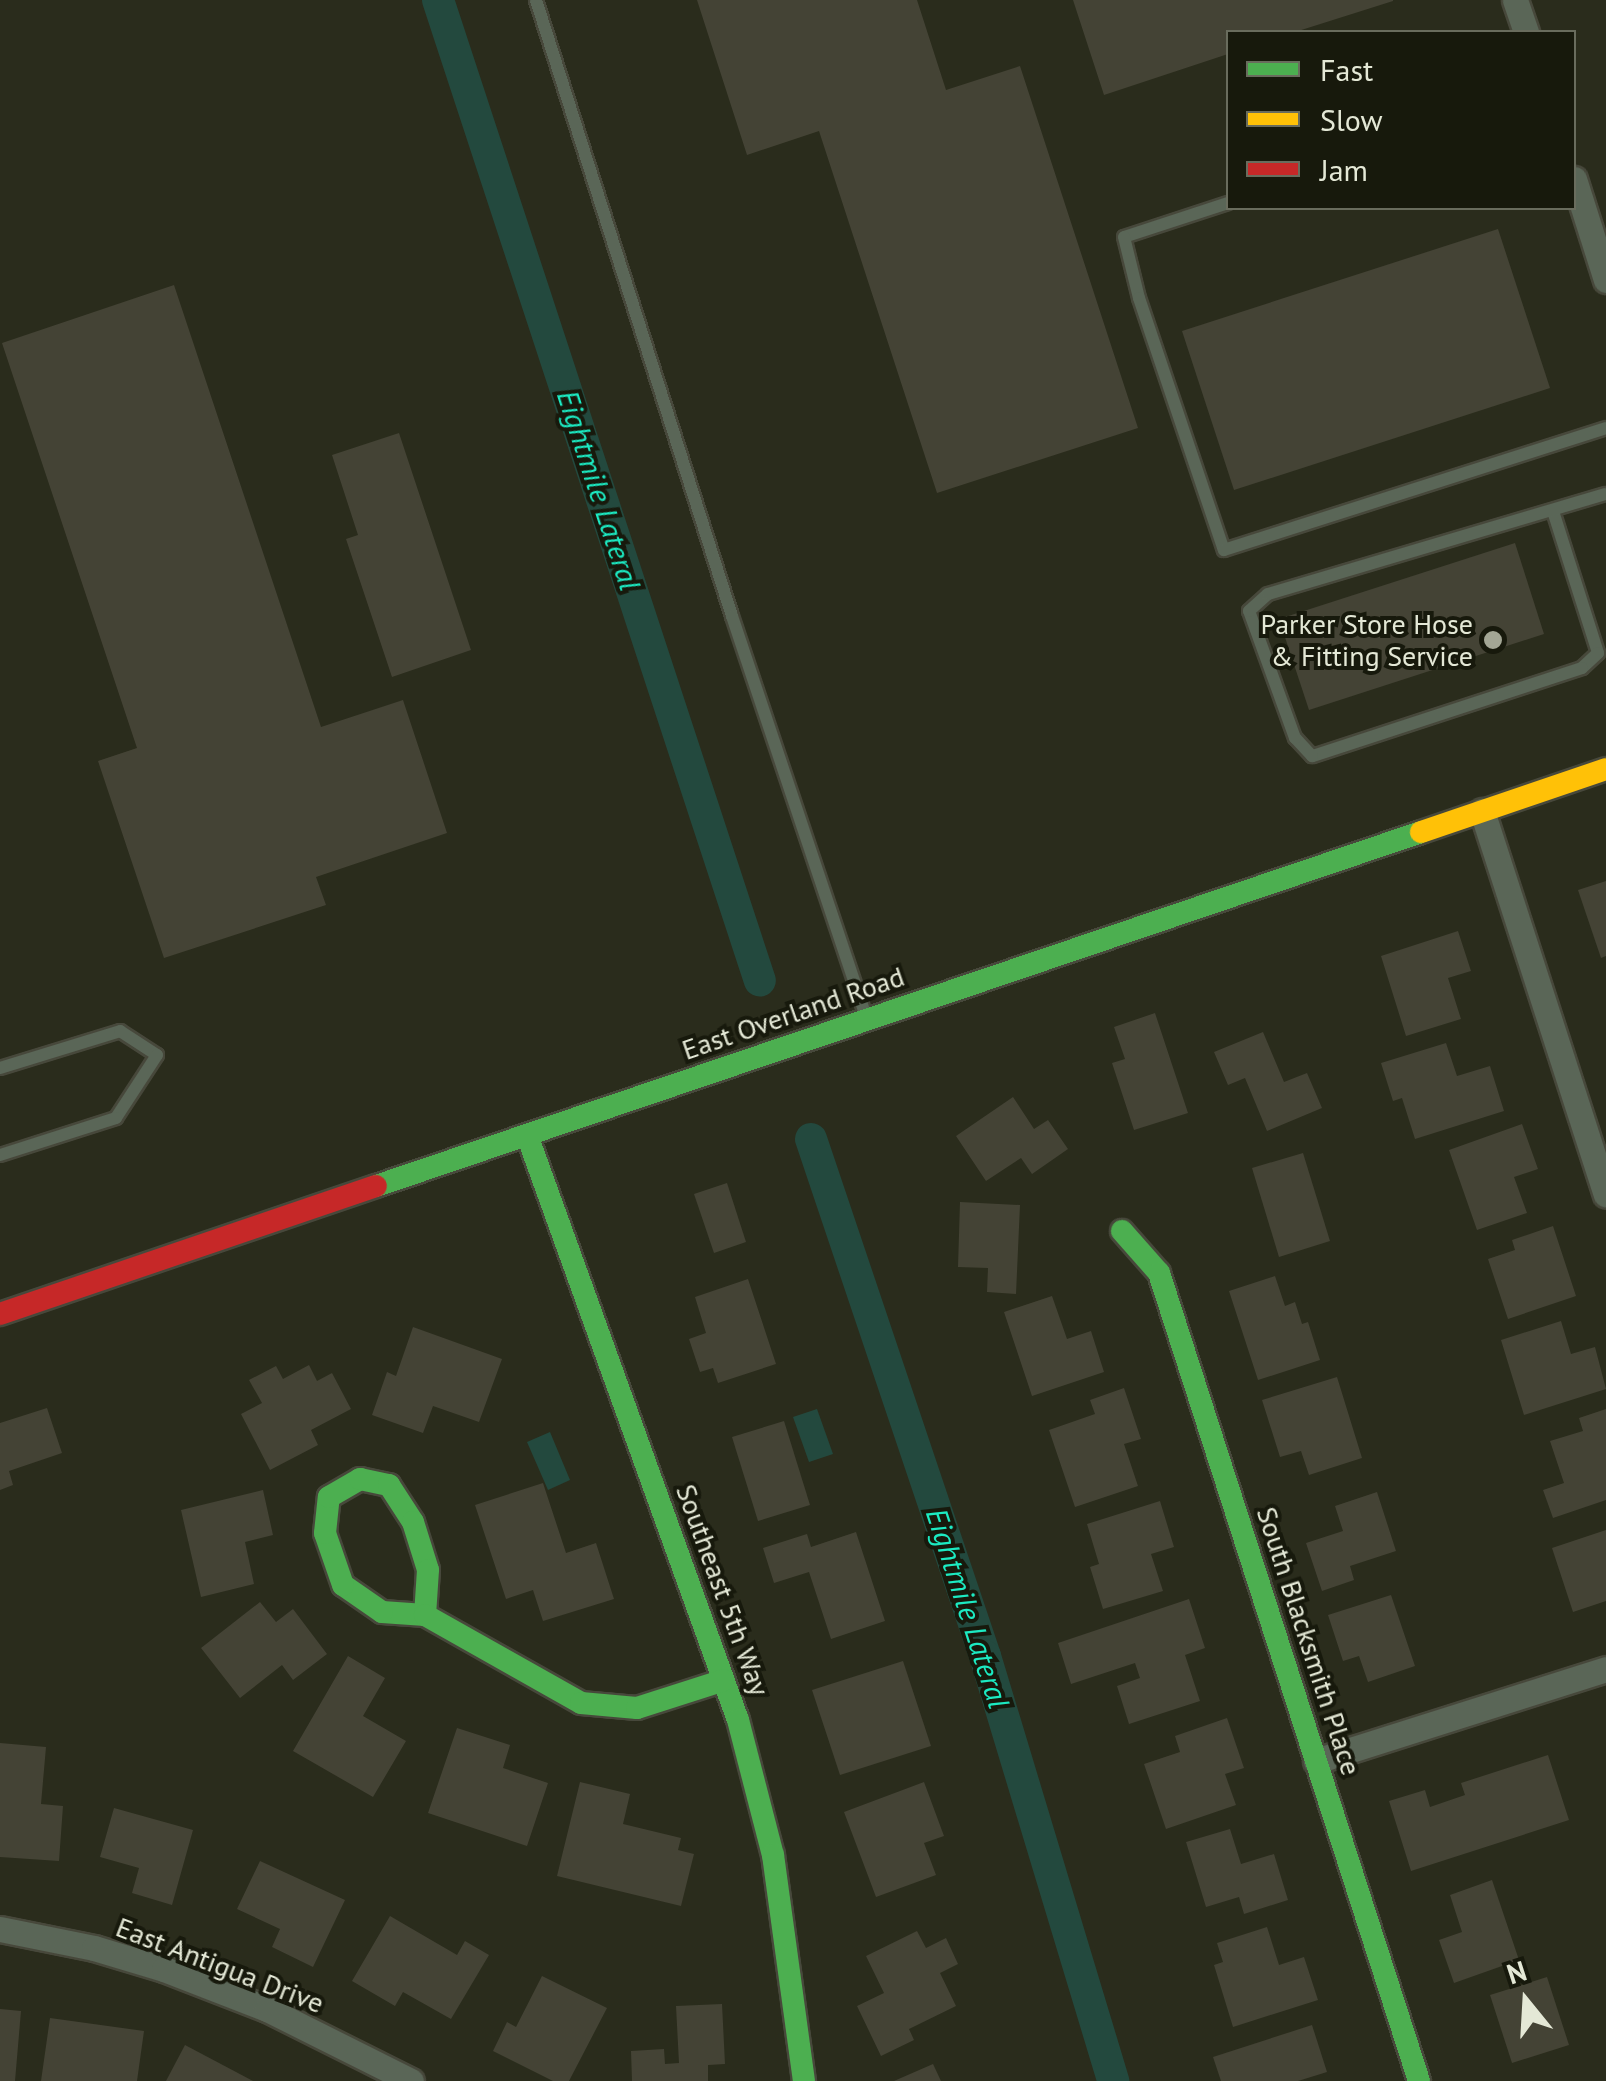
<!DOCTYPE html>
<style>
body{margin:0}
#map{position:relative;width:1606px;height:2081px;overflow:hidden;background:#2a2c1c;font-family:"PT Sans",sans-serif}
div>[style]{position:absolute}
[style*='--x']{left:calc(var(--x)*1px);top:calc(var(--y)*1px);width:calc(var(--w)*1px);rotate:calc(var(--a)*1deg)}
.water>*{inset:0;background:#23493e}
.canal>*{height:32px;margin:-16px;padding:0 16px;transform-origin:16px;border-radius:16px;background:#23493e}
.building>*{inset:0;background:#444335}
.roads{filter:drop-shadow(2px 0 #47483b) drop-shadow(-2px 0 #47483b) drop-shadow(0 2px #47483b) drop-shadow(0 -2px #47483b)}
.lane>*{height:12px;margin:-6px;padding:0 6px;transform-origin:6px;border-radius:6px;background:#5a6657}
.street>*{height:25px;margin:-12.5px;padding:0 12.5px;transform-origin:12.5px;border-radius:12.5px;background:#5a6657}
.fast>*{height:22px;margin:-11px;padding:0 11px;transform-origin:11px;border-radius:11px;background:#4caf50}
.slow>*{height:22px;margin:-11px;padding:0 11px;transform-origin:11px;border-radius:11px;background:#ffc107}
.jam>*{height:22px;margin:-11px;padding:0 11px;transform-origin:11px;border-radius:11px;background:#c62828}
.dots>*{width:28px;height:28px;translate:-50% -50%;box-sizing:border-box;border:5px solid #17190c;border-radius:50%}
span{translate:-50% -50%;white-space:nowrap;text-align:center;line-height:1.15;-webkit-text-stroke:8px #17190c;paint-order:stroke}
.poi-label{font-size:28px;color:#e4e8d6}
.right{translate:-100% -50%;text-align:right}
.street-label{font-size:28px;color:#e4e8d6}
.water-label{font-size:30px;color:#1ceac2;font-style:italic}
.legend{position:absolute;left:1226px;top:30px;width:350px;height:180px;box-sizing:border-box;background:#17190c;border:2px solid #696c5d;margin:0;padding:12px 18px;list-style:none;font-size:30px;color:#e4e8d6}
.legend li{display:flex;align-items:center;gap:20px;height:50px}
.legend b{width:50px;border:2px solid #696c5d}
.north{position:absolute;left:1476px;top:1951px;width:100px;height:100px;-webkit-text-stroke:8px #17190c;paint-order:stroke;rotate:342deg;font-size:28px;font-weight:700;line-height:40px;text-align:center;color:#e4e8d6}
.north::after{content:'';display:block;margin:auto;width:35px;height:45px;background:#e4e8d6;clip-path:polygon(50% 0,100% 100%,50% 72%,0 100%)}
</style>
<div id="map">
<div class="water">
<div style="clip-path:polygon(817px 1409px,833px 1454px,809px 1462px,793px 1417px)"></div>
<div style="clip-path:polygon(550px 1432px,570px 1480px,548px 1490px,527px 1442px)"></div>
</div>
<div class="canal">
<div style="--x:438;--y:0;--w:1032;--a:71.83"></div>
<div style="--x:811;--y:1139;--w:545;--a:71.4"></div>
<div style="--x:985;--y:1656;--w:444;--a:73.2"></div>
</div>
<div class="building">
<div style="clip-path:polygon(697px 0,917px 0,946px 90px,1020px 66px,1138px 428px,937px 493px,819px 131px,747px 155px)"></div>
<div style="clip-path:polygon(1073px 0,1393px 0,1393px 1px,1295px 32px,1228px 32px,1228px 54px,1104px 95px)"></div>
<div style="clip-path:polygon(1498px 229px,1550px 388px,1234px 490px,1182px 331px)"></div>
<div style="clip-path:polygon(174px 285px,321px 727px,403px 700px,447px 833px,316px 877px,326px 905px,164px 958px,98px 761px,137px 748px,2px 343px)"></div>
<div style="clip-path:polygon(399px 433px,471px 650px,392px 677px,346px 539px,358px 535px,332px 455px)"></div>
<div style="clip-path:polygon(1515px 543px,1544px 634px,1309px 710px,1279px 619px)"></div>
<div style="clip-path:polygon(1606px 881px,1606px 956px,1601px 958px,1578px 890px)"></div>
<div style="clip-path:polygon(1458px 931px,1471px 971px,1448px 978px,1461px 1019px,1406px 1036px,1381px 956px)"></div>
<div style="clip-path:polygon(1155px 1013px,1188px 1113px,1134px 1130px,1112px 1063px,1125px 1059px,1114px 1027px)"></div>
<div style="clip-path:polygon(1263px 1032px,1284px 1082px,1307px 1073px,1322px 1108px,1267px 1131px,1245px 1078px,1228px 1085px,1214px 1052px)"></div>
<div style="clip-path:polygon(1446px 1043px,1457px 1076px,1490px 1066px,1504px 1111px,1415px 1139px,1402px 1098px,1393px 1101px,1381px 1063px)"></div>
<div style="clip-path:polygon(1013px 1097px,1034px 1129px,1048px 1120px,1068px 1149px,1032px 1174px,1021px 1158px,986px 1181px,956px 1136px)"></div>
<div style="clip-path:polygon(1522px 1124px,1538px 1169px,1514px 1177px,1527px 1213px,1477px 1230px,1449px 1150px)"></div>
<div style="clip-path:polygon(1303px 1153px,1330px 1241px,1279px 1257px,1252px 1168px)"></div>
<div style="clip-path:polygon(727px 1183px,746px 1242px,714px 1253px,694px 1194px)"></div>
<div style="clip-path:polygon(960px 1202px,1020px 1205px,1016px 1294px,987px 1292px,988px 1268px,958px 1267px)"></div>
<div style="clip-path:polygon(1553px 1226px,1576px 1296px,1508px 1319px,1488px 1259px,1515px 1250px,1512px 1240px)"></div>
<div style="clip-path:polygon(1275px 1276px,1285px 1306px,1295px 1302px,1302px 1324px,1308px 1322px,1320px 1360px,1258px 1380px,1229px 1291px)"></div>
<div style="clip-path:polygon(748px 1279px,776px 1364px,718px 1383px,713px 1368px,700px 1372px,689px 1339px,706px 1333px,695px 1297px)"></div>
<div style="clip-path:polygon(1052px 1296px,1067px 1339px,1091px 1331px,1104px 1372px,1032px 1396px,1004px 1312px)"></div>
<div style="clip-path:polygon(1561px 1321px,1571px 1354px,1595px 1347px,1606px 1389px,1524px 1415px,1501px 1340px)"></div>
<div style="clip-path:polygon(413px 1327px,502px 1359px,479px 1422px,433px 1406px,423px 1433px,372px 1415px,387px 1372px,396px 1376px)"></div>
<div style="clip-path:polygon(309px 1365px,317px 1381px,332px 1373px,351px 1409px,311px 1430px,318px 1445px,270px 1470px,241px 1414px,262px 1403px,249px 1380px,276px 1366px,283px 1379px)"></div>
<div style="clip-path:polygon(1337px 1377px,1362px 1458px,1309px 1475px,1301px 1451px,1280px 1457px,1262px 1400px)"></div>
<div style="clip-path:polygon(1124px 1388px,1141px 1439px,1124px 1444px,1138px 1486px,1075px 1507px,1049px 1430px,1095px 1414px,1090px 1400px)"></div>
<div style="clip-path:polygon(47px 1408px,62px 1453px,9px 1471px,13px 1485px,0 1490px,0 1423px)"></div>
<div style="clip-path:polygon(1606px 1409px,1606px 1500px,1553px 1518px,1543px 1490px,1564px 1483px,1550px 1441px,1583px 1431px,1579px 1418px)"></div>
<div style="clip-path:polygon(784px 1421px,810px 1505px,758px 1521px,732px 1437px)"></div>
<div style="clip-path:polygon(543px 1483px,566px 1553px,596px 1543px,614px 1599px,543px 1621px,533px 1590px,506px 1599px,475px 1505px)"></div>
<div style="clip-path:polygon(263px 1490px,273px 1535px,245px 1542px,254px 1584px,201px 1597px,181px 1510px)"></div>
<div style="clip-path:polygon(1377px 1492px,1396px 1551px,1350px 1566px,1354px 1580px,1322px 1591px,1306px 1543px,1343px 1531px,1335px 1506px)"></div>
<div style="clip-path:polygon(1160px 1501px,1174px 1547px,1151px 1554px,1163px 1591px,1103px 1609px,1090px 1567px,1099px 1564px,1087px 1524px)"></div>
<div style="clip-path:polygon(1606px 1530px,1606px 1601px,1573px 1612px,1552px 1548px)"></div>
<div style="clip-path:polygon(856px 1532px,885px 1621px,831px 1639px,809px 1572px,774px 1583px,763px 1548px,807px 1534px,811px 1547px)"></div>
<div style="clip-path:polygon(1391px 1595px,1415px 1666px,1368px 1682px,1359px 1656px,1343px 1661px,1328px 1615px)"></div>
<div style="clip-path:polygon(1189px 1599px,1205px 1648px,1185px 1655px,1200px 1701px,1129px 1724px,1117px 1686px,1140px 1678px,1135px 1663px,1071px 1684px,1058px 1643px)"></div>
<div style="clip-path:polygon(260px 1602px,276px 1622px,293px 1609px,327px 1654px,293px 1680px,282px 1665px,240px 1698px,201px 1648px)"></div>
<div style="clip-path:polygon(348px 1656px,385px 1678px,363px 1716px,406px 1741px,373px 1797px,293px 1751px)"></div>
<div style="clip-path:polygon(903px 1661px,931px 1746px,840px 1775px,812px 1690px)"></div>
<div style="clip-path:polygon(1227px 1718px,1244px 1768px,1225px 1774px,1236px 1805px,1166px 1829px,1144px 1764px,1180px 1752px,1175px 1736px)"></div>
<div style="clip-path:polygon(457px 1728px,510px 1745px,503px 1768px,548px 1783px,527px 1846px,428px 1813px)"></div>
<div style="clip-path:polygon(0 1743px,46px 1747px,41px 1804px,63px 1806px,59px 1861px,0 1857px)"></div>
<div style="clip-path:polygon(1548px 1755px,1569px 1820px,1411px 1871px,1389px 1801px,1425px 1790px,1430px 1807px,1465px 1795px,1461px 1783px)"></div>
<div style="clip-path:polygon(580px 1782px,630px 1794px,623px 1824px,681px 1838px,678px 1850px,694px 1854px,681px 1906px,557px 1876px)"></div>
<div style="clip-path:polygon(924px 1782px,944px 1836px,924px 1843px,936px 1875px,876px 1897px,844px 1812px)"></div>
<div style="clip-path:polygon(114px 1808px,193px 1830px,172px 1905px,132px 1893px,139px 1868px,100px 1857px)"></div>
<div style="clip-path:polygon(1230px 1829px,1241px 1864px,1274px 1854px,1288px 1900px,1244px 1914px,1239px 1897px,1206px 1907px,1186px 1842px)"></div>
<div style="clip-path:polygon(260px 1861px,345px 1900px,313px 1967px,272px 1947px,280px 1929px,237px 1909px)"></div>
<div style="clip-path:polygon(1492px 1880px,1519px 1960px,1454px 1983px,1439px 1940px,1462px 1932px,1450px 1895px)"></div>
<div style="clip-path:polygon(390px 1916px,457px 1955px,465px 1941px,489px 1955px,451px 2019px,403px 1992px,395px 2006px,352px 1981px)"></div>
<div style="clip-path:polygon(1267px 1927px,1279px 1965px,1304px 1957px,1318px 2000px,1233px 2027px,1214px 1965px,1223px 1962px,1217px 1943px)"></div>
<div style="clip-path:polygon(917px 1931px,926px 1948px,946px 1938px,958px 1964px,940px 1973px,956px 2006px,909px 2029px,914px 2040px,881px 2056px,857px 2006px,884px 1993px,866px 1956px)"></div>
<div style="clip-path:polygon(542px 1976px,607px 2008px,569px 2081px,553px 2081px,493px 2051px,507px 2022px,516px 2027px)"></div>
<div style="clip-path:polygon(1547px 1977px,1569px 2045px,1512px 2063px,1490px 1995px)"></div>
<div style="clip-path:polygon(722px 2004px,725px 2064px,708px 2065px,708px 2081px,632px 2081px,631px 2051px,664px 2049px,665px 2064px,679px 2063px,676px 2006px)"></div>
<div style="clip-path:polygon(0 2009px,21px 2011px,15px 2081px,0 2081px)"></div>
<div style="clip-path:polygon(50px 2018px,144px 2031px,137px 2081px,41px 2081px)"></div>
<div style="clip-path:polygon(1312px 2025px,1327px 2072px,1298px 2081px,1221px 2081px,1213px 2057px)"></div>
<div style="clip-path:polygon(185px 2045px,253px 2081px,166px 2081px)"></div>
<div style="clip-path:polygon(933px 2064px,941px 2081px,894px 2081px)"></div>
</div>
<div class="roads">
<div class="lane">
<div style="--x:536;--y:0;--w:646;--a:72.35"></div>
<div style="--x:732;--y:616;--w:423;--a:71.5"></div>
<div style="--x:1228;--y:203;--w:109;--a:161.9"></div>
<div style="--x:1124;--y:237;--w:63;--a:76.2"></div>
<div style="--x:1139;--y:298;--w:266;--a:71.4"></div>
<div style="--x:1224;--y:550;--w:401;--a:-17.7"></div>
<div style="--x:1553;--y:511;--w:149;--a:72.4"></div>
<div style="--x:1598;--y:653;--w:22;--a:137"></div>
<div style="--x:1582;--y:668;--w:284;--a:161.9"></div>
<div style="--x:1312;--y:756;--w:25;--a:-133"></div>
<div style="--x:1295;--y:738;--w:135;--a:-109.9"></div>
<div style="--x:1249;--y:611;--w:25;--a:-42"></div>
<div style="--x:1268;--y:594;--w:352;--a:-16.5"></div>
<div style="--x:0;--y:1068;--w:126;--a:-17.1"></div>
<div style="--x:120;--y:1031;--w:44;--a:33"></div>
<div style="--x:157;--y:1055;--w:75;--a:123.1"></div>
<div style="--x:116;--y:1118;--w:122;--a:162.3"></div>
</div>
<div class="street">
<div style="--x:1515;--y:0;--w:34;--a:71"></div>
<div style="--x:1574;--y:179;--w:106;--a:72.4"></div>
<div style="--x:1482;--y:811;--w:403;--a:72.1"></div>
<div style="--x:1316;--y:1761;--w:304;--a:-17.6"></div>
<div style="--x:0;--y:1929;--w:96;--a:11.4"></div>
<div style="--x:94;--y:1948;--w:73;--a:16.7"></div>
<div style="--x:164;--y:1969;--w:110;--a:21.2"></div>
<div style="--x:267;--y:2009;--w:161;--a:26.6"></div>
</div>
<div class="fast">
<div style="--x:527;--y:1135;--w:622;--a:70.17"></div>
<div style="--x:738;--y:1720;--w:139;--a:75.5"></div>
<div style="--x:773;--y:1855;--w:228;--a:82.2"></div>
<div style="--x:376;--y:1186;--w:1103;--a:-18.71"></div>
<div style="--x:1122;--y:1231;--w:56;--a:48.6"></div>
<div style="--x:1159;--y:1273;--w:849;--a:72.16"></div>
<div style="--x:425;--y:1615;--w:43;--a:-176"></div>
<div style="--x:382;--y:1612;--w:47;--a:-145.3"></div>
<div style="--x:343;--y:1585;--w:55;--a:-109.1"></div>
<div style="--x:325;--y:1533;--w:36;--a:-84"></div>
<div style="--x:329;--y:1497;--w:36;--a:-30"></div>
<div style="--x:360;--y:1479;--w:30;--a:12"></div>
<div style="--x:389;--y:1485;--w:44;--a:57"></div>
<div style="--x:413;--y:1522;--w:50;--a:72.6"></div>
<div style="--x:428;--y:1570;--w:45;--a:93.8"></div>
<div style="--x:425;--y:1615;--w:179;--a:29.4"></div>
<div style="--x:581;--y:1703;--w:56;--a:5.1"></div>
<div style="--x:637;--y:1708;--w:91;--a:-17.8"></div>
</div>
<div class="slow">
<div style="--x:1421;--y:832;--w:195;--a:-18.8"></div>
</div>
<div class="jam">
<div style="--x:0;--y:1314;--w:397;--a:-18.8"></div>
</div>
</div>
<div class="dots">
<div style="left:1493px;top:640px;background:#a3a695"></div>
</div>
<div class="poi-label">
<span class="right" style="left:1473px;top:640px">Parker Store Hose<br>&amp; Fitting Service</span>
</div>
<div class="street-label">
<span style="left:793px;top:1013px;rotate:-19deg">East Overland Road</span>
<span style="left:723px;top:1590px;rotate:70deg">Southeast 5th Way</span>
<span style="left:1309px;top:1641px;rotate:72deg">South Blacksmith Place</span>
<span style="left:220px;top:1965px;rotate:21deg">East Antigua Drive</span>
</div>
<div class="water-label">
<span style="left:599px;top:490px;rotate:72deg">Eightmile Lateral</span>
<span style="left:968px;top:1608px;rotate:72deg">Eightmile Lateral</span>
</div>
<ul class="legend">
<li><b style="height:12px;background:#4caf50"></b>Fast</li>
<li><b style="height:12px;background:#ffc107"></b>Slow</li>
<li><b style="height:12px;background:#c62828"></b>Jam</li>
</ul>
<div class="north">N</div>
</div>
